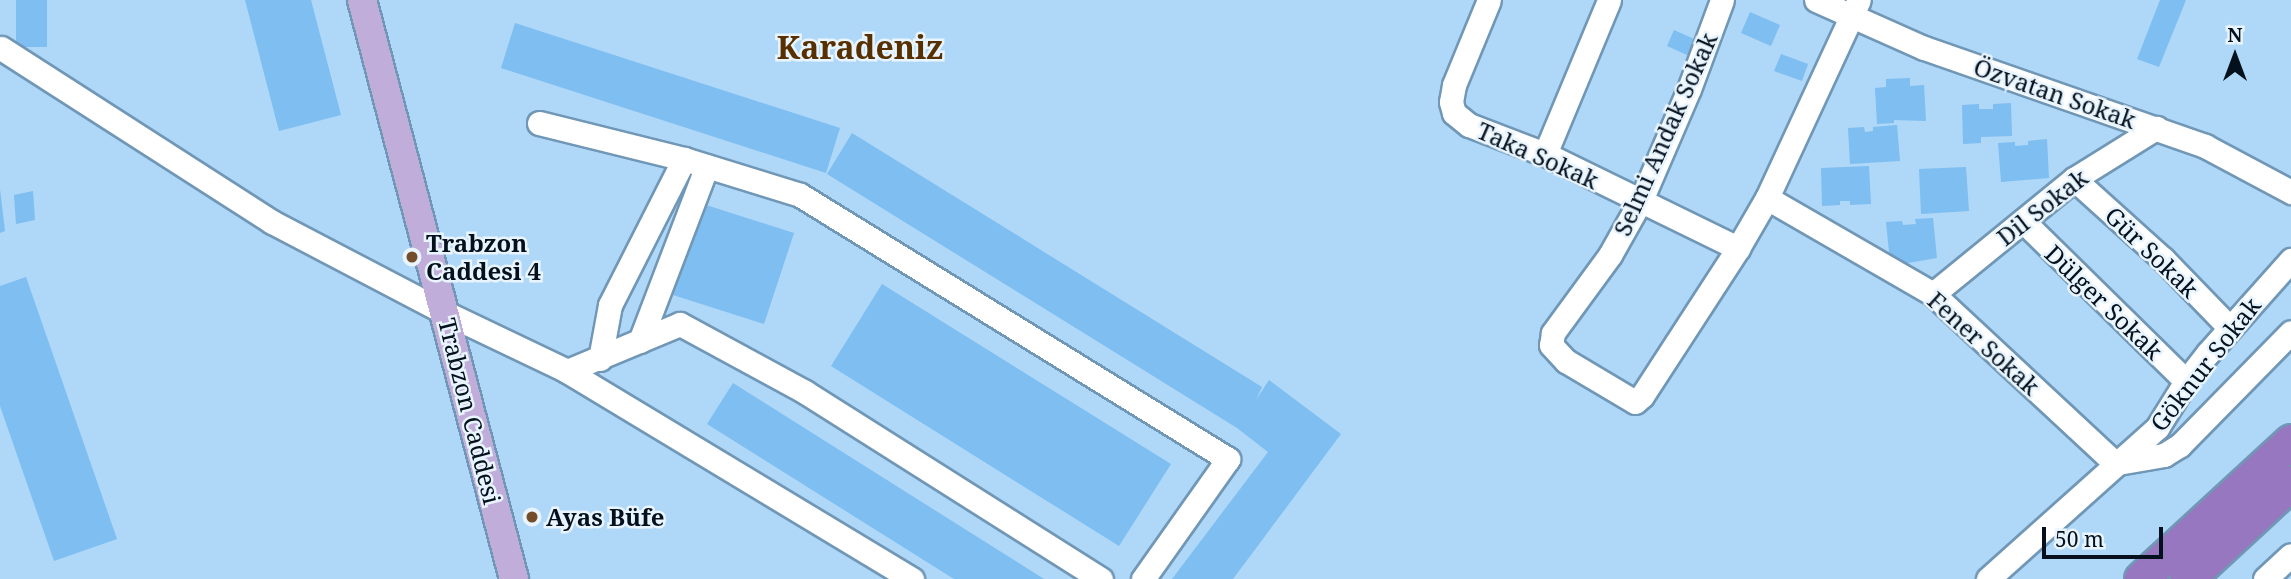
<!DOCTYPE html>
<meta charset="utf-8">
<style>
body{margin:0}
#map{position:relative;width:2291px;height:579px;overflow:hidden;background:#afd7f8;font-family:"Noto Serif",serif}
div>[style]{position:absolute}
[style*='--x']{left:calc(var(--x)*1px);top:calc(var(--y)*1px);width:calc(var(--w)*1px);rotate:calc(var(--a)*1deg)}
.building>*{inset:0;background:#7ebef1}
.roads{filter:drop-shadow(2px 0 #7197b6) drop-shadow(-2px 0 #7197b6) drop-shadow(0 2px #7197b6) drop-shadow(0 -2px #7197b6)}
.minor>*{height:23px;margin:-11.5px;padding:0 11.5px;transform-origin:11.5px;border-radius:11.5px;background:#fff}
.major>*{height:28px;margin:-14px;padding:0 14px;transform-origin:14px;border-radius:14px;background:#c1add9}
.highway>*{height:33px;margin:-16.5px;padding:0 16.5px;transform-origin:16.5px;border-radius:16.5px;background:#9777bf}
.dots>*{width:19px;height:19px;translate:-50% -50%;box-sizing:border-box;border:4px solid #e8f4fe;border-radius:50%}
span{translate:-50% -50%;white-space:nowrap;text-align:center;line-height:1.15;-webkit-text-stroke:5px #e8f4fe;paint-order:stroke}
.street-label{font-size:24px;color:#04111c}
.poi-label{font-size:24px;color:#04111c;font-weight:700}
.left{translate:0 -50%;text-align:left}
.district-label{font-size:32px;color:#583000;font-weight:700}
.north{position:absolute;left:2200px;top:21px;width:70px;height:70px;-webkit-text-stroke:5px #e8f4fe;paint-order:stroke;rotate:0deg;font-size:19px;font-weight:700;line-height:28px;text-align:center;color:#04111c}
.north::after{content:'';display:block;margin:auto;width:24px;height:32px;background:#04111c;clip-path:polygon(50% 0,100% 100%,50% 72%,0 100%)}
.scale{position:absolute;left:2042px;top:527px;width:121px;height:32px;box-sizing:border-box;border:4px solid #04111c;border-top:0;padding-left:9px;font-size:21px;line-height:24px;white-space:nowrap;color:#04111c;-webkit-text-stroke:5px #e8f4fe;paint-order:stroke}
</style>
<div id="map">
<div class="building">
<div style="clip-path:polygon(16px 0,47px 0,47px 47px,16px 47px)"></div>
<div style="clip-path:polygon(245px 0,311px 0,341px 115px,279px 131px)"></div>
<div style="clip-path:polygon(2160px 0,2186px 0,2159px 67px,2137px 59px)"></div>
<div style="clip-path:polygon(1750px 12px,1780px 25px,1771px 46px,1741px 33px)"></div>
<div style="clip-path:polygon(515px 23px,840px 128px,826px 173px,501px 68px)"></div>
<div style="clip-path:polygon(1674px 30px,1703px 43px,1696px 59px,1667px 46px)"></div>
<div style="clip-path:polygon(1781px 54px,1808px 64px,1802px 81px,1774px 71px)"></div>
<div style="clip-path:polygon(1910px 78px,1910px 86px,1924px 85px,1926px 121px,1894px 120px,1894px 123px,1877px 124px,1875px 88px,1886px 87px,1886px 79px)"></div>
<div style="clip-path:polygon(2011px 103px,2012px 136px,1981px 137px,1981px 143px,1963px 144px,1962px 105px,1979px 104px,1979px 109px,1993px 109px,1993px 104px)"></div>
<div style="clip-path:polygon(1897px 125px,1900px 161px,1850px 164px,1848px 128px,1864px 127px,1865px 132px,1873px 131px,1873px 127px)"></div>
<div style="clip-path:polygon(852px 133px,1262px 387px,1256px 400px,1269px 380px,1341px 434px,1233px 579px,1172px 579px,1268px 452px,1237px 428px,827px 174px)"></div>
<div style="clip-path:polygon(2047px 139px,2049px 178px,2001px 182px,1998px 143px,2015px 142px,2015px 146px,2028px 145px,2028px 141px)"></div>
<div style="clip-path:polygon(1869px 166px,1871px 204px,1850px 205px,1850px 201px,1840px 201px,1840px 205px,1822px 206px,1821px 168px)"></div>
<div style="clip-path:polygon(1966px 167px,1969px 211px,1921px 214px,1919px 169px)"></div>
<div style="clip-path:polygon(0 189px,5px 231px,0 233px)"></div>
<div style="clip-path:polygon(33px 191px,35px 220px,16px 224px,14px 195px)"></div>
<div style="clip-path:polygon(703px 204px,794px 233px,764px 324px,673px 295px)"></div>
<div style="clip-path:polygon(1933px 218px,1937px 258px,1902px 264px,1902px 261px,1890px 262px,1886px 222px,1902px 221px,1903px 225px,1916px 224px,1915px 219px)"></div>
<div style="clip-path:polygon(26px 277px,117px 539px,54px 561px,0 406px,0 286px)"></div>
<div style="clip-path:polygon(882px 284px,1171px 464px,1119px 546px,831px 366px)"></div>
<div style="clip-path:polygon(733px 383px,1044px 579px,954px 579px,707px 424px)"></div>
</div>
<div class="roads">
<div class="minor">
<div style="--x:1489;--y:0;--w:92;--a:112.4"></div>
<div style="--x:1454;--y:85;--w:17;--a:100"></div>
<div style="--x:1451;--y:102;--w:11;--a:75"></div>
<div style="--x:1454;--y:113;--w:19;--a:39"></div>
<div style="--x:1469;--y:125;--w:81;--a:20.9"></div>
<div style="--x:1545;--y:154;--w:215;--a:26"></div>
<div style="--x:1722;--y:0;--w:95;--a:110.3"></div>
<div style="--x:1689;--y:89;--w:119;--a:113.3"></div>
<div style="--x:1642;--y:198;--w:65;--a:119.3"></div>
<div style="--x:1610;--y:255;--w:97;--a:126.2"></div>
<div style="--x:1553;--y:333;--w:12;--a:99"></div>
<div style="--x:1551;--y:345;--w:22;--a:47"></div>
<div style="--x:1566;--y:361;--w:80;--a:30.7"></div>
<div style="--x:1635;--y:402;--w:9;--a:-41"></div>
<div style="--x:1642;--y:396;--w:176;--a:-57"></div>
<div style="--x:1738;--y:248;--w:58;--a:-59.9"></div>
<div style="--x:1767;--y:198;--w:218;--a:-65.1"></div>
<div style="--x:1816;--y:0;--w:118;--a:24"></div>
<div style="--x:1924;--y:48;--w:298;--a:19.2"></div>
<div style="--x:2205;--y:146;--w:98;--a:28.1"></div>
<div style="--x:1;--y:48;--w:322;--a:32.7"></div>
<div style="--x:272;--y:222;--w:194;--a:27.6"></div>
<div style="--x:444;--y:312;--w:136;--a:25.6"></div>
<div style="--x:567;--y:371;--w:403;--a:31.1"></div>
<div style="--x:539;--y:123;--w:149;--a:13.9"></div>
<div style="--x:684;--y:159;--w:121;--a:17.2"></div>
<div style="--x:800;--y:195;--w:503;--a:31.67"></div>
<div style="--x:1228;--y:459;--w:147;--a:125.3"></div>
<div style="--x:1545;--y:154;--w:167;--a:-67.4"></div>
<div style="--x:2074;--y:179;--w:120;--a:42"></div>
<div style="--x:2163;--y:259;--w:95;--a:45.9"></div>
<div style="--x:1767;--y:198;--w:192;--a:30"></div>
<div style="--x:1933;--y:294;--w:248;--a:42.9"></div>
<div style="--x:2023;--y:221;--w:228;--a:44.5"></div>
<div style="--x:1933;--y:294;--w:182;--a:-39.2"></div>
<div style="--x:2074;--y:179;--w:97;--a:-31.9"></div>
<div style="--x:640;--y:341;--w:187;--a:-69.1"></div>
<div style="--x:600;--y:359;--w:55;--a:-79.5"></div>
<div style="--x:610;--y:305;--w:164;--a:-63.1"></div>
<div style="--x:567;--y:371;--w:122;--a:-22.6"></div>
<div style="--x:680;--y:324;--w:142;--a:28.5"></div>
<div style="--x:805;--y:392;--w:350;--a:32.3"></div>
<div style="--x:2118;--y:463;--w:47;--a:-9.9"></div>
<div style="--x:2164;--y:455;--w:19;--a:-32"></div>
<div style="--x:2180;--y:445;--w:158;--a:-45.5"></div>
<div style="--x:1988;--y:579;--w:227;--a:-41.8"></div>
<div style="--x:2157;--y:428;--w:55;--a:-58.3"></div>
<div style="--x:2186;--y:381;--w:36;--a:-52"></div>
<div style="--x:2208;--y:353;--w:125;--a:-48.3"></div>
<div style="--x:2265;--y:579;--w:35;--a:-43"></div>
</div>
<div class="major">
<div style="--x:362;--y:0;--w:599;--a:75.29"></div>
</div>
<div class="highway">
<div style="--x:2141;--y:579;--w:204;--a:-42.6"></div>
<div style="--x:2187;--y:579;--w:142;--a:-42.7"></div>
</div>
</div>
<div class="dots">
<div style="left:412px;top:257px;background:#734d29"></div>
<div style="left:532px;top:517px;background:#734d29"></div>
</div>
<div class="street-label">
<span style="left:2055px;top:93px;rotate:19deg">Özvatan Sokak</span>
<span style="left:1665px;top:134px;rotate:-66deg">Selmi Andak Sokak</span>
<span style="left:1538px;top:155px;rotate:24deg">Taka Sokak</span>
<span style="left:2042px;top:207px;rotate:-38deg">Dil Sokak</span>
<span style="left:2152px;top:252px;rotate:44deg">Gür Sokak</span>
<span style="left:2104px;top:302px;rotate:44deg">Dülger Sokak</span>
<span style="left:1984px;top:343px;rotate:42deg">Fener Sokak</span>
<span style="left:2205px;top:364px;rotate:-52deg">Göknur Sokak</span>
<span style="left:470px;top:411px;rotate:76deg">Trabzon Caddesi</span>
</div>
<div class="poi-label">
<span class="left" style="left:426px;top:257px">Trabzon<br>Caddesi 4</span>
<span class="left" style="left:546px;top:517px">Ayas Büfe</span>
</div>
<div class="district-label">
<span style="left:860px;top:47px">Karadeniz</span>
</div>
<div class="north">N</div>
<div class="scale">50 m</div>
</div>
